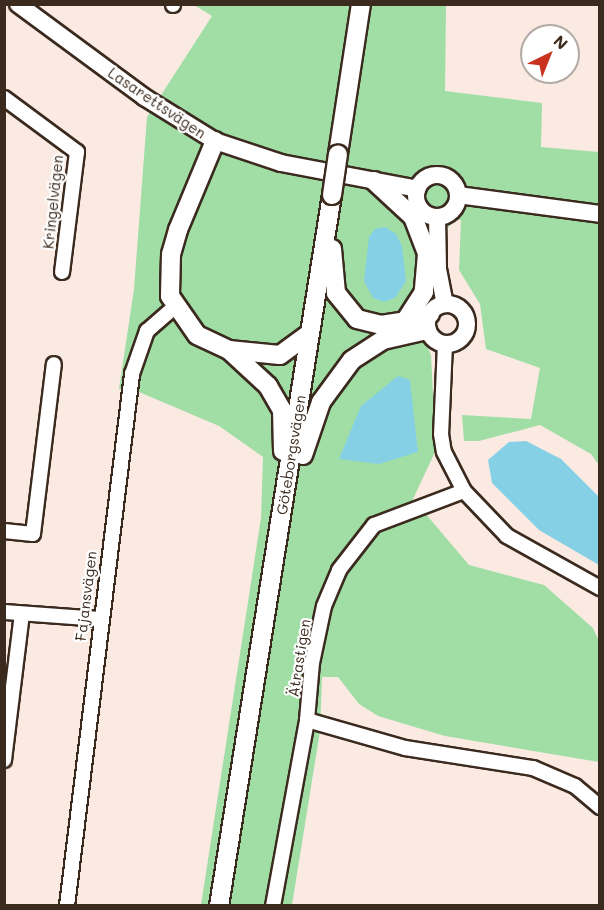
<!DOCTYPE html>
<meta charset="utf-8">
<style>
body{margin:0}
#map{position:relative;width:604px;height:910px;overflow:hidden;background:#faeae2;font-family:Mali,sans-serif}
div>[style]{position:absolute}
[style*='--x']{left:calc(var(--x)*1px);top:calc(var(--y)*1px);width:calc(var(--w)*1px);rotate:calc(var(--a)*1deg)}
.green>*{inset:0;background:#a0dea6}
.water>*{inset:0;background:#86d0e6}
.roads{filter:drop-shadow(2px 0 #3b2a1e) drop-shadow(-2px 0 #3b2a1e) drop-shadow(0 2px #3b2a1e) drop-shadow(0 -2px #3b2a1e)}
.minor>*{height:14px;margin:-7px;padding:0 7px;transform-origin:7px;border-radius:7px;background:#fff}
.tertiary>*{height:16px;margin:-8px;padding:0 8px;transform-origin:8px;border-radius:8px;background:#fff}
.tertiary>.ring{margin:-8px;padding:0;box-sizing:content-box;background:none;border:16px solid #fff;border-radius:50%}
.secondary>*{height:18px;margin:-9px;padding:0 9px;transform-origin:9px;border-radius:9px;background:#fff}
.bridges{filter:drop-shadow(2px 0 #3b2a1e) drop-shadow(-2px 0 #3b2a1e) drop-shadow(0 2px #3b2a1e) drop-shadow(0 -2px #3b2a1e)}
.secondary-bridge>*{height:18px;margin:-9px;padding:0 9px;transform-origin:9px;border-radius:9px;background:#fff}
span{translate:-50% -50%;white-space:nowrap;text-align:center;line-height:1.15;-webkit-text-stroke:4.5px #fff;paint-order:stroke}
.street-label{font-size:15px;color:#3b2a1e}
.frame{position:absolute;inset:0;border:6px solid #3b2a1e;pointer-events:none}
.north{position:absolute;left:520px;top:24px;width:60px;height:60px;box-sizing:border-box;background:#fff;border:2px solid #b1aaa5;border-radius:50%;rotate:43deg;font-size:16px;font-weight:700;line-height:24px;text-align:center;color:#3b2a1e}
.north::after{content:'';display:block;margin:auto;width:21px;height:27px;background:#c8321e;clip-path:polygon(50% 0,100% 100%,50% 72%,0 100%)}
</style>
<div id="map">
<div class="green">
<div style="clip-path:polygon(194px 5px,446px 5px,445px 91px,542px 103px,541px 147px,599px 152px,599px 465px,591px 454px,540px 425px,479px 441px,464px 441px,462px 415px,531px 419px,540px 368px,486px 349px,480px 304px,459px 270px,461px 220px,455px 220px,446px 230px,431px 300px,419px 329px,431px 355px,436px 450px,413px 499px,469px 565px,544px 585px,593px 628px,599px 641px,599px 762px,445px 736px,378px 716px,359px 704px,338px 677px,322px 677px,320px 731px,292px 905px,201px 905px,261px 518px,263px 457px,219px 426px,139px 392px,119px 389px,134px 289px,147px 117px,212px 16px)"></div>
</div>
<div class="water">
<div style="clip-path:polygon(385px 227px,396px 234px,402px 246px,406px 281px,395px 298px,384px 302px,373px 298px,364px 281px,369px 237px,375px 229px)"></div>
<div style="clip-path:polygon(398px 376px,410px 380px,418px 452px,379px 464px,339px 459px,361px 406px)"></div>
<div style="clip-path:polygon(526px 441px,561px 459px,599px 497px,599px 565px,539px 530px,492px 483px,488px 460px,509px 442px)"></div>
</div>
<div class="roads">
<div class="minor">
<div style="--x:173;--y:4;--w:1;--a:90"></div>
<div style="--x:4;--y:98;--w:91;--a:36.5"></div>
<div style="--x:77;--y:152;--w:121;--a:97.1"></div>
<div style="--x:445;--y:344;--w:90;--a:92.5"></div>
<div style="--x:441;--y:434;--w:18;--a:81"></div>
<div style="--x:444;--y:452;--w:44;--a:62.9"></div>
<div style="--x:464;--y:491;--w:62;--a:46.3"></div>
<div style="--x:507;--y:536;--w:107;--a:29.2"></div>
<div style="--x:4;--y:531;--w:29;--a:6"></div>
<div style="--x:33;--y:534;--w:171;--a:-83"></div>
<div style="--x:4;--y:612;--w:96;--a:4.2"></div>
<div style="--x:307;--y:720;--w:102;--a:15.9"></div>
<div style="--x:405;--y:748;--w:130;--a:8.9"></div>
<div style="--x:533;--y:768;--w:46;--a:23.2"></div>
<div style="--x:575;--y:786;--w:33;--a:40"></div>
<div style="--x:4;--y:760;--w:147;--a:-83"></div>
<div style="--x:67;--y:906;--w:536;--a:-83.03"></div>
<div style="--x:132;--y:374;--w:46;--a:-70.8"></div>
<div style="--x:147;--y:331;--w:38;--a:-41"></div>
<div style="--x:273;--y:906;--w:189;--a:-79.6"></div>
<div style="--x:307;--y:720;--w:57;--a:-85"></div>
<div style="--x:312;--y:663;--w:58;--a:-78.1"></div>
<div style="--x:324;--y:606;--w:39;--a:-67"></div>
<div style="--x:339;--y:570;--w:57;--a:-52.1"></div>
<div style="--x:374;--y:525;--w:96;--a:-20.7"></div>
</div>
<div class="tertiary">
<div style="--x:18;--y:4;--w:157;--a:36.4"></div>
<div style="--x:144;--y:97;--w:84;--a:31.8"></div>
<div style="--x:215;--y:141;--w:70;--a:18.4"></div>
<div style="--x:281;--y:163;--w:139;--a:10.7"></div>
<div class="ring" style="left:416px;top:175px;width:26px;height:26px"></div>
<div style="--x:458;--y:195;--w:143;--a:7.6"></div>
<div style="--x:437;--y:217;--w:52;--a:88.9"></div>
<div style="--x:438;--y:269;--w:36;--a:79"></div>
<div class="ring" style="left:427px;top:304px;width:24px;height:24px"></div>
</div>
<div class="secondary">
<div style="--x:215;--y:141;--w:96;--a:112.6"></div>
<div style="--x:178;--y:230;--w:25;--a:106"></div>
<div style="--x:171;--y:254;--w:42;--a:91.4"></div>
<div style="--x:170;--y:296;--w:47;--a:55.3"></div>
<div style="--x:197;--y:335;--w:35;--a:25"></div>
<div style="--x:229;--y:350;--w:51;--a:5.6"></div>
<div style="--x:280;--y:355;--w:36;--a:-36"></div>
<div style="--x:338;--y:154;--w:152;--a:-81.3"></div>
<div style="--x:374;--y:181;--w:53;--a:42.7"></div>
<div style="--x:413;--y:217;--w:40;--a:69"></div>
<div style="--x:427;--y:254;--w:38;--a:95"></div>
<div style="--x:424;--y:292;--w:35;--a:123"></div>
<div style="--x:332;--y:249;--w:44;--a:84.8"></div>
<div style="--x:336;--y:293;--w:33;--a:51"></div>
<div style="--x:357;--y:319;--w:25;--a:14"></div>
<div style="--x:381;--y:325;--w:38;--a:-9"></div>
<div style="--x:419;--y:319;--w:12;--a:-24"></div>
<div style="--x:229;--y:350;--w:53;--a:42.7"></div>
<div style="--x:268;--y:386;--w:28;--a:60"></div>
<div style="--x:282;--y:410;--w:41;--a:88.6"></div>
<div style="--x:303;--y:455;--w:56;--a:-71.2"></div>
<div style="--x:321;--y:402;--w:52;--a:-53.6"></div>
<div style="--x:352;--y:360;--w:37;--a:-33"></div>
<div style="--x:383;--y:340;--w:45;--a:-12.8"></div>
<div style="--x:219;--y:906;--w:720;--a:-80.97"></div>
</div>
</div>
<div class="bridges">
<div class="secondary-bridge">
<div style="--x:332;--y:195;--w:41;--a:-81.7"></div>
</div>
</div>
<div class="street-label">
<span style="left:157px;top:103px;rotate:34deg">Lasarettsvägen</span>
<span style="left:53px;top:202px;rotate:-84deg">Kringelvägen</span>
<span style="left:291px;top:455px;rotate:-81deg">Göteborgsvägen</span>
<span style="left:86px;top:596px;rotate:-83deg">Fajansvägen</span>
<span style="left:299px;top:658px;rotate:-81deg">Ätrastigen</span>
</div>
<div class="frame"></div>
<div class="north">N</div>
</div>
